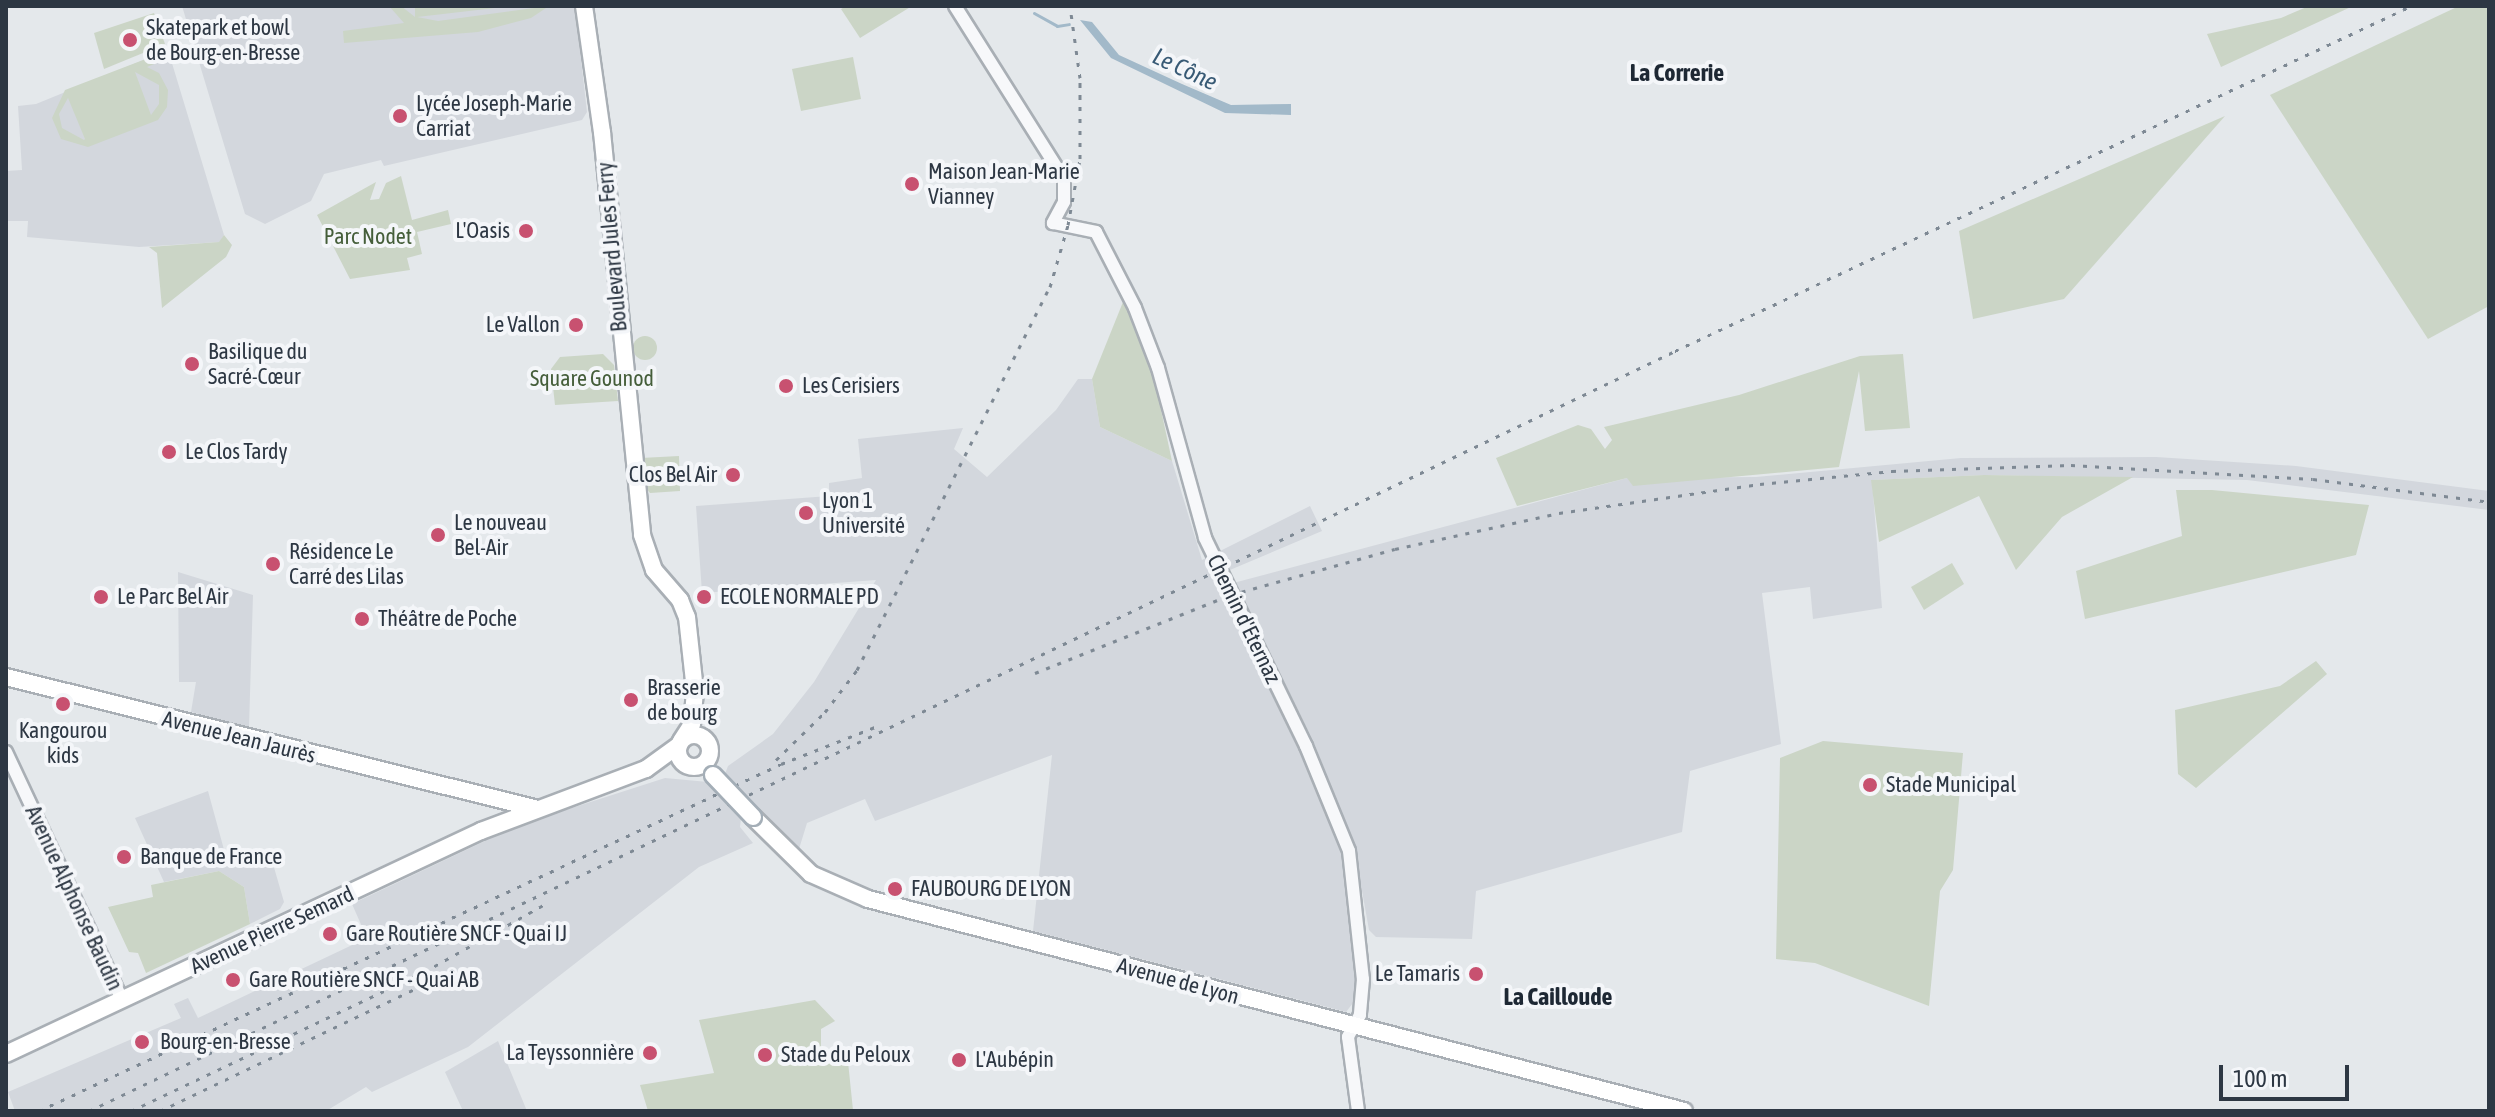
<!DOCTYPE html>
<meta charset="utf-8">
<style>
body{margin:0}
#map{position:relative;width:2495px;height:1117px;overflow:hidden;background:#e4e8eb;font-family:"Asap Condensed",sans-serif}
div>[style]{position:absolute}
[style*='--x']{left:calc(var(--x)*1px);top:calc(var(--y)*1px);width:calc(var(--w)*1px);rotate:calc(var(--a)*1deg)}
.built>*{inset:0;background:#d3d7dd}
.green>*{inset:0;background:#cbd5c6}
.round{border-radius:50%}
.water>*{inset:0;background:#a2b9c9}
.stream>*{height:3px;margin:-1.5px;padding:0 1.5px;transform-origin:1.5px;border-radius:1.5px;background:#a2b9c9}
.roads{filter:drop-shadow(2px 0 #a9afb5) drop-shadow(-2px 0 #a9afb5) drop-shadow(0 2px #a9afb5) drop-shadow(0 -2px #a9afb5)}
.minor>*{height:12px;margin:-6px;padding:0 6px;transform-origin:6px;border-radius:6px;background:#f7f8fa}
.major>*{height:16px;margin:-8px;padding:0 8px;transform-origin:8px;border-radius:8px;background:#fff}
.major>.ring{margin:-8px;padding:0;box-sizing:content-box;background:none;border:16px solid #fff;border-radius:50%}
.rail>*{height:3px;margin-top:-1.5px;transform-origin:0;background:repeating-linear-gradient(90deg,#7e8994 0 4px,transparent 0 12px)}
.bridges{filter:drop-shadow(2px 0 #a4aeb7) drop-shadow(-2px 0 #a4aeb7) drop-shadow(0 2px #a4aeb7) drop-shadow(0 -2px #a4aeb7)}
.major-bridge>*{height:16px;margin:-8px;padding:0 8px;transform-origin:8px;border-radius:8px;background:#fff}
.dots>*{width:22px;height:22px;translate:-50% -50%;box-sizing:border-box;border:4px solid #f4f6f9;border-radius:50%}
span{translate:-50% -50%;white-space:nowrap;text-align:center;line-height:1.15;-webkit-text-stroke:8px #f4f6f9;paint-order:stroke}
.poi-label{font-size:22px;color:#2d3743}
.left{translate:0 -50%;text-align:left}
.right{translate:-100% -50%;text-align:right}
.park-label{font-size:22px;color:#455e3a}
.street-label{font-size:22px;color:#2d3743}
.water-label{font-size:24px;color:#385a75;font-style:italic}
.neighbourhood-label{font-size:24px;color:#1e2834;font-weight:700}
.frame{position:absolute;inset:0;border:8px solid #2d3743;pointer-events:none}
.scale{position:absolute;left:2219px;top:1065px;width:130px;height:36px;box-sizing:border-box;border:4px solid #2d3743;border-top:0;padding-left:10px;font-size:24px;line-height:28px;white-space:nowrap;color:#2d3743;-webkit-text-stroke:6px #f4f6f9;paint-order:stroke}
</style>
<div id="map">
<div class="built">
<div style="clip-path:polygon(182px 6px,575px 6px,587px 112px,582px 120px,384px 166px,381px 160px,324px 174px,311px 201px,265px 224px,245px 214px)"></div>
<div style="clip-path:polygon(168px 50px,224px 235px,220px 242px,139px 247px,27px 237px,28px 221px,6px 221px,6px 171px,22px 170px,18px 106px,36px 104px)"></div>
<div style="clip-path:polygon(1078px 379px,1092px 379px,1100px 427px,1172px 461px,1202px 560px,1310px 506px,1322px 531px,1218px 575px,1222px 586px,1627px 478px,1756px 477px,1961px 458px,2156px 457px,2296px 466px,2489px 491px,2489px 510px,2247px 480px,1984px 475px,1872px 480px,1882px 608px,1813px 619px,1810px 587px,1762px 593px,1781px 744px,1690px 771px,1682px 832px,1476px 891px,1472px 939px,1376px 937px,1369px 930px,1354px 846px,1313px 740px,1242px 599px,1228px 603px,1300px 743px,1342px 852px,1357px 963px,1356px 999px,1346px 1012px,1033px 931px,1052px 755px,875px 821px,865px 799px,807px 823px,799px 849px,775px 831px,725px 774px,728px 766px,773px 734px,814px 682px,876px 580px,702px 593px,696px 506px,829px 496px,829px 483px,862px 478px,858px 439px,963px 428px,954px 449px,987px 477px,1056px 410px)"></div>
<div style="clip-path:polygon(178px 572px,253px 595px,249px 727px,191px 712px,196px 682px,179px 682px)"></div>
<div style="clip-path:polygon(665px 778px,708px 782px,741px 818px,740px 827px,753px 843px,699px 867px,468px 1047px,372px 1092px,366px 1087px,326px 1111px,15px 1111px,8px 1092px,181px 1018px,174px 1004px,188px 998px,198px 1018px,367px 938px,352px 904px,485px 841px,488px 835px)"></div>
<div style="clip-path:polygon(208px 791px,229px 868px,271px 857px,284px 902px,280px 909px,250px 924px,244px 887px,219px 871px,164px 882px,135px 818px)"></div>
<div style="clip-path:polygon(498px 1041px,527px 1111px,463px 1111px,445px 1072px)"></div>
</div>
<div class="green">
<div style="clip-path:polygon(389px 6px,401px 6px,415px 17px,415px 6px,512px 6px,417px 17px,438px 21px,549px 6px,531px 18px,478px 32px,344px 43px,343px 31px,404px 23px)"></div>
<div style="clip-path:polygon(846px 6px,912px 6px,860px 38px,841px 9px)"></div>
<div style="clip-path:polygon(2309px 6px,2353px 6px,2221px 67px,2207px 34px,2281px 18px)"></div>
<div style="clip-path:polygon(2459px 6px,2489px 6px,2489px 306px,2428px 339px,2270px 95px)"></div>
<div style="clip-path:polygon(154px 13px,165px 44px,104px 69px,94px 33px)"></div>
<div style="clip-path:polygon(evenodd,164px 52px,166px 59px,147px 67px,159px 73px,168px 90px,167px 107px,158px 120px,88px 147px,61px 139px,52px 118px,65px 90px,164px 52px,135px 72px,159px 85px,159px 104px,151px 115px,135px 72px,164px 52px,68px 98px,85px 139px,84px 140px,62px 128px,59px 114px,68px 98px)"></div>
<div style="clip-path:polygon(853px 57px,861px 99px,801px 111px,792px 69px)"></div>
<div style="clip-path:polygon(2225px 116px,2064px 299px,1973px 319px,1959px 231px)"></div>
<div style="clip-path:polygon(401px 176px,412px 220px,448px 210px,451px 224px,417px 232px,422px 254px,407px 258px,410px 270px,350px 279px,317px 215px,376px 182px,370px 200px,379px 199px,386px 183px)"></div>
<div style="clip-path:polygon(224px 235px,232px 245px,226px 257px,162px 308px,157px 253px,149px 247px,219px 242px)"></div>
<div style="clip-path:polygon(1125px 297px,1155px 382px,1172px 461px,1100px 427px,1092px 379px)"></div>
<div class="round" style="left:633px;top:336px;width:24px;height:24px"></div>
<div style="clip-path:polygon(603px 354px,614px 365px,618px 401px,555px 405px,551px 369px,560px 357px)"></div>
<div style="clip-path:polygon(1903px 354px,1910px 428px,1865px 431px,1859px 371px,1839px 467px,1633px 486px,1627px 478px,1517px 506px,1496px 458px,1578px 425px,1591px 429px,1605px 449px,1612px 440px,1604px 427px,1739px 395px,1860px 356px)"></div>
<div style="clip-path:polygon(679px 456px,680px 491px,650px 493px,644px 486px,641px 458px)"></div>
<div style="clip-path:polygon(1984px 475px,2133px 477px,2062px 517px,2016px 570px,1979px 496px,1879px 542px,1871px 480px)"></div>
<div style="clip-path:polygon(2176px 490px,2212px 490px,2369px 505px,2356px 555px,2085px 619px,2076px 571px,2182px 536px)"></div>
<div style="clip-path:polygon(1952px 563px,1964px 584px,1924px 610px,1911px 587px)"></div>
<div style="clip-path:polygon(2316px 661px,2327px 674px,2196px 788px,2178px 774px,2175px 710px,2280px 686px)"></div>
<div style="clip-path:polygon(1823px 741px,1963px 753px,1953px 870px,1940px 891px,1929px 1006px,1815px 963px,1776px 959px,1780px 758px)"></div>
<div style="clip-path:polygon(219px 871px,244px 887px,250px 924px,146px 973px,138px 953px,129px 952px,108px 907px,153px 897px,151px 885px)"></div>
<div style="clip-path:polygon(815px 1000px,835px 1021px,821px 1029px,821px 1056px,847px 1052px,853px 1110px,648px 1111px,640px 1085px,714px 1073px,699px 1020px)"></div>
</div>
<div class="water">
<div style="clip-path:polygon(1080px 20px,1092px 22px,1119px 55px,1182px 84px,1231px 105px,1291px 104px,1291px 115px,1225px 113px,1111px 58px)"></div>
</div>
<div class="stream">
<div style="--x:1034;--y:13;--w:26;--a:29"></div>
<div style="--x:1057;--y:26;--w:12;--a:-9"></div>
</div>
<div class="roads">
<div class="minor">
<div style="--x:955;--y:6;--w:204;--a:57.8"></div>
<div style="--x:1064;--y:179;--w:23;--a:90"></div>
<div style="--x:1064;--y:202;--w:24;--a:118"></div>
<div style="--x:1053;--y:223;--w:44;--a:11.8"></div>
<div style="--x:1096;--y:232;--w:85;--a:62.8"></div>
<div style="--x:1135;--y:308;--w:64;--a:69"></div>
<div style="--x:1158;--y:368;--w:176;--a:74.5"></div>
<div style="--x:1205;--y:538;--w:231;--a:64.1"></div>
<div style="--x:1306;--y:746;--w:113;--a:67.7"></div>
<div style="--x:1349;--y:851;--w:129;--a:83.8"></div>
<div style="--x:1363;--y:979;--w:36;--a:95"></div>
<div style="--x:1360;--y:1015;--w:25;--a:119"></div>
<div style="--x:1348;--y:1037;--w:75;--a:82.3"></div>
<div style="--x:6;--y:752;--w:274;--a:64.9"></div>
</div>
<div class="major">
<div style="--x:584;--y:6;--w:127;--a:81.9"></div>
<div style="--x:602;--y:132;--w:405;--a:84.3"></div>
<div style="--x:642;--y:535;--w:37;--a:71"></div>
<div style="--x:654;--y:570;--w:40;--a:49"></div>
<div style="--x:680;--y:600;--w:18;--a:68"></div>
<div style="--x:687;--y:617;--w:74;--a:83.8"></div>
<div style="--x:695;--y:691;--w:33;--a:95"></div>
<div style="--x:692;--y:724;--w:20;--a:123"></div>
<div style="--x:6;--y:677;--w:544;--a:13.93"></div>
<div class="ring" style="left:678px;top:735px;width:16px;height:16px"></div>
<div style="--x:753;--y:817;--w:81;--a:44.5"></div>
<div style="--x:811;--y:874;--w:62;--a:23.7"></div>
<div style="--x:868;--y:899;--w:843;--a:14.56"></div>
<div style="--x:6;--y:1054;--w:525;--a:-25.15"></div>
<div style="--x:481;--y:831;--w:176;--a:-20.6"></div>
<div style="--x:646;--y:769;--w:41;--a:-36"></div>
</div>
</div>
<div class="rail">
<div style="--x:1035;--y:673;--w:210;--a:-21.8"></div>
<div style="--x:1230;--y:595;--w:171;--a:-15.6"></div>
<div style="--x:1395;--y:549;--w:168;--a:-12.4"></div>
<div style="--x:1559;--y:513;--w:203;--a:-8.2"></div>
<div style="--x:1760;--y:484;--w:133;--a:-5.6"></div>
<div style="--x:1892;--y:471;--w:179;--a:-1.9"></div>
<div style="--x:2071;--y:465;--w:242;--a:3.3"></div>
<div style="--x:2313;--y:479;--w:177;--a:7.4"></div>
<div style="--x:776;--y:760;--w:69;--a:-44.4"></div>
<div style="--x:825;--y:712;--w:53;--a:-52.7"></div>
<div style="--x:857;--y:670;--w:429;--a:-63.3"></div>
<div style="--x:1050;--y:287;--w:65;--a:-73.8"></div>
<div style="--x:1068;--y:225;--w:67;--a:-79.7"></div>
<div style="--x:1080;--y:159;--w:81;--a:-90"></div>
<div style="--x:1080;--y:78;--w:73;--a:-97.9"></div>
<div style="--x:39;--y:1111;--w:819;--a:-25.06"></div>
<div style="--x:781;--y:764;--w:101;--a:-21.5"></div>
<div style="--x:89;--y:1111;--w:1759;--a:-25.6"></div>
<div style="--x:1675;--y:351;--w:813;--a:-25.11"></div>
<div style="--x:131;--y:1111;--w:324;--a:-25.4"></div>
<div style="--x:424;--y:972;--w:141;--a:-29.3"></div>
<div style="--x:160;--y:1111;--w:292;--a:-25.6"></div>
</div>
<div class="bridges">
<div class="major-bridge">
<div style="--x:713;--y:775;--w:58;--a:46.4"></div>
</div>
</div>
<div class="dots">
<div style="left:130px;top:40px;background:#c85170"></div>
<div style="left:400px;top:116px;background:#c85170"></div>
<div style="left:912px;top:184px;background:#c85170"></div>
<div style="left:526px;top:231px;background:#c85170"></div>
<div style="left:576px;top:325px;background:#c85170"></div>
<div style="left:192px;top:364px;background:#c85170"></div>
<div style="left:786px;top:386px;background:#c85170"></div>
<div style="left:169px;top:452px;background:#c85170"></div>
<div style="left:733px;top:475px;background:#c85170"></div>
<div style="left:806px;top:513px;background:#c85170"></div>
<div style="left:438px;top:535px;background:#c85170"></div>
<div style="left:273px;top:564px;background:#c85170"></div>
<div style="left:101px;top:597px;background:#c85170"></div>
<div style="left:704px;top:597px;background:#c85170"></div>
<div style="left:362px;top:619px;background:#c85170"></div>
<div style="left:631px;top:700px;background:#c85170"></div>
<div style="left:63px;top:704px;background:#c85170"></div>
<div style="left:1870px;top:785px;background:#c85170"></div>
<div style="left:124px;top:857px;background:#c85170"></div>
<div style="left:895px;top:889px;background:#c85170"></div>
<div style="left:330px;top:934px;background:#c85170"></div>
<div style="left:1476px;top:974px;background:#c85170"></div>
<div style="left:233px;top:980px;background:#c85170"></div>
<div style="left:142px;top:1042px;background:#c85170"></div>
<div style="left:650px;top:1053px;background:#c85170"></div>
<div style="left:765px;top:1055px;background:#c85170"></div>
<div style="left:959px;top:1060px;background:#c85170"></div>
</div>
<div class="poi-label">
<span class="left" style="left:146px;top:40px">Skatepark et bowl<br>de Bourg-en-Bresse</span>
<span class="left" style="left:416px;top:116px">Lycée Joseph-Marie<br>Carriat</span>
<span class="left" style="left:928px;top:184px">Maison Jean-Marie<br>Vianney</span>
<span class="right" style="left:510px;top:231px">L'Oasis</span>
<span class="right" style="left:560px;top:325px">Le Vallon</span>
<span class="left" style="left:208px;top:364px">Basilique du<br>Sacré-Cœur</span>
<span class="left" style="left:802px;top:386px">Les Cerisiers</span>
<span class="left" style="left:185px;top:452px">Le Clos Tardy</span>
<span class="right" style="left:717px;top:475px">Clos Bel Air</span>
<span class="left" style="left:822px;top:513px">Lyon 1<br>Université</span>
<span class="left" style="left:454px;top:535px">Le nouveau<br>Bel-Air</span>
<span class="left" style="left:289px;top:564px">Résidence Le<br>Carré des Lilas</span>
<span class="left" style="left:117px;top:597px">Le Parc Bel Air</span>
<span class="left" style="left:720px;top:597px">ECOLE NORMALE PD</span>
<span class="left" style="left:378px;top:619px">Théâtre de Poche</span>
<span class="left" style="left:647px;top:700px">Brasserie<br>de bourg</span>
<span style="left:63px;top:743px">Kangourou<br>kids</span>
<span class="left" style="left:1886px;top:785px">Stade Municipal</span>
<span class="left" style="left:140px;top:857px">Banque de France</span>
<span class="left" style="left:911px;top:889px">FAUBOURG DE LYON</span>
<span class="left" style="left:346px;top:934px">Gare Routière SNCF - Quai IJ</span>
<span class="right" style="left:1460px;top:974px">Le Tamaris</span>
<span class="left" style="left:249px;top:980px">Gare Routière SNCF - Quai AB</span>
<span class="left" style="left:160px;top:1042px">Bourg-en-Bresse</span>
<span class="right" style="left:634px;top:1053px">La Teyssonnière</span>
<span class="left" style="left:781px;top:1055px">Stade du Peloux</span>
<span class="left" style="left:975px;top:1060px">L'Aubépin</span>
</div>
<div class="park-label">
<span style="left:368px;top:237px">Parc Nodet</span>
<span style="left:592px;top:379px">Square Gounod</span>
</div>
<div class="street-label">
<span style="left:612px;top:247px;rotate:-95deg">Boulevard Jules Ferry</span>
<span style="left:1244px;top:619px;rotate:64deg">Chemin d'Eternaz</span>
<span style="left:239px;top:737px;rotate:14deg">Avenue Jean Jaurès</span>
<span style="left:74px;top:898px;rotate:65deg">Avenue Alphonse Baudin</span>
<span style="left:272px;top:930px;rotate:-25deg">Avenue Pierre Semard</span>
<span style="left:1178px;top:981px;rotate:15deg">Avenue de Lyon</span>
</div>
<div class="water-label">
<span style="left:1185px;top:69px;rotate:25deg">Le Cône</span>
</div>
<div class="neighbourhood-label">
<span style="left:1677px;top:73px">La Correrie</span>
<span style="left:1558px;top:997px">La Cailloude</span>
</div>
<div class="frame"></div>
<div class="scale">100 m</div>
</div>
